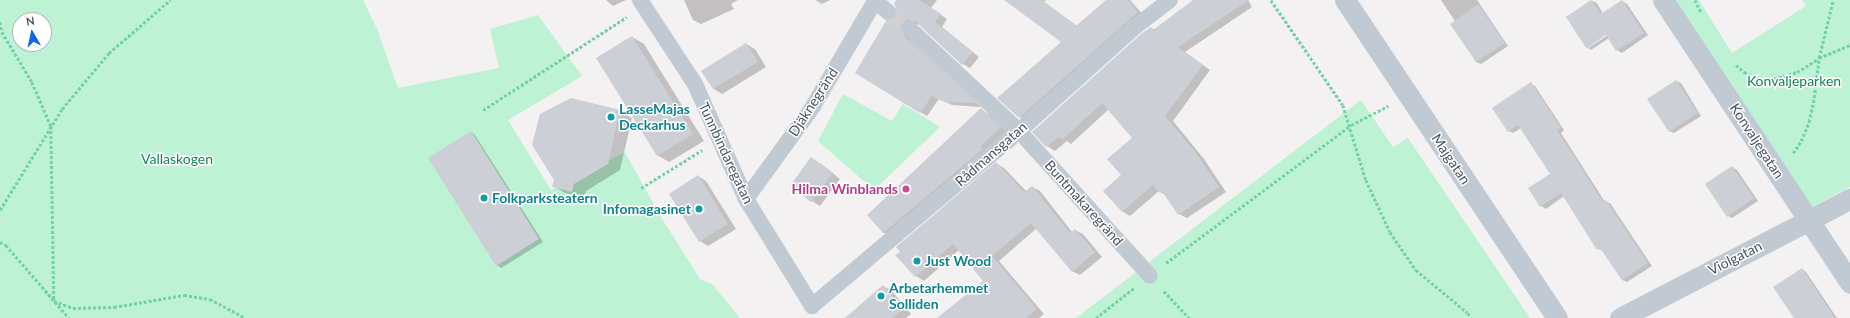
<!DOCTYPE html>
<meta charset="utf-8">
<style>
body{margin:0}
#map{position:relative;width:1850px;height:318px;overflow:hidden;background:#f3f1f1;font-family:Lato,sans-serif}
div>[style]{position:absolute}
[style*='--x']{left:calc(var(--x)*1px);top:calc(var(--y)*1px);width:calc(var(--w)*1px);rotate:calc(var(--a)*1deg)}
.green>*{inset:0;background:#bef2d5}
.shadow>*{inset:0;background:#0003}
.building>*{inset:0;background:#cccfd5}
.pedestrian-tunnel>*{height:16px;margin-top:-8px;transform-origin:0;background:repeating-linear-gradient(90deg,#d1d1d4 0 16px,transparent 0 24px)}
.path>*{height:2.5px;margin-top:-1.25px;transform-origin:0;background:repeating-linear-gradient(90deg,#74d2a9 0 3px,transparent 0 5px)}
.pedestrian>*{height:16px;margin:-8px;padding:0 8px;transform-origin:8px;border-radius:8px;background:#c1cad3}
.minor>*{height:21px;margin:-10.5px;padding:0 10.5px;transform-origin:10.5px;border-radius:10.5px;background:#c1cad3}
.dots>*{width:11px;height:11px;translate:-50% -50%;box-sizing:border-box;border:2px solid #fff;border-radius:50%}
span{translate:-50% -50%;white-space:nowrap;text-align:center;line-height:1.15;-webkit-text-stroke:3px #fff;paint-order:stroke}
.park-label{font-size:14px;color:#138653}
.street-label{font-size:14px;color:#47535f}
.culture-label{font-size:14px;color:#0d838f;font-weight:700}
.left{translate:0 -50%;text-align:left}
.right{translate:-100% -50%;text-align:right}
.hotel-label{font-size:14px;color:#b23c85;font-weight:700}
.north{position:absolute;left:12px;top:12px;width:40px;height:40px;box-sizing:border-box;background:#fff;border:1px solid #b5babf;border-radius:50%;rotate:351deg;font-size:11px;font-weight:700;line-height:16px;text-align:center;color:#47535f}
.north::after{content:'';display:block;margin:auto;width:14px;height:18px;background:#1064ee;clip-path:polygon(50% 0,100% 100%,50% 72%,0 100%)}
</style>
<div id="map">
<div class="green">
<div style="clip-path:polygon(evenodd,0 0,363px 0,377px 29px,398px 88px,499px 68px,490px 29px,538px 15px,582px 76px,508px 120px,551px 190px,625px 152px,659px 214px,700px 279px,712px 284px,740px 318px,0 318px,0 0,20px 20px,44px 20px,44px 44px,20px 44px,20px 20px)"></div>
<div style="clip-path:polygon(1673px 0,1699px 0,1732px 53px,1806px 6px,1802px 0,1850px 0,1850px 187px,1810px 208px)"></div>
<div style="clip-path:polygon(843px 94px,892px 121px,903px 104px,940px 127px,874px 190px,818px 141px)"></div>
<div style="clip-path:polygon(1361px 100px,1393px 147px,1408px 138px,1530px 318px,1076px 318px)"></div>
</div>
<div class="shadow">
<div style="clip-path:polygon(606px 0,626px 0,613px 6px)"></div>
<div style="clip-path:polygon(684px 0,738px 0,731px 4px,734px 9px,701px 24px,693px 20px)"></div>
<div style="clip-path:polygon(815px 0,830px 0,822px 4px)"></div>
<div style="clip-path:polygon(897px 0,937px 0,931px 8px,947px 19px,942px 27px,979px 57px,970px 68px,963px 64px,921px 25px,915px 24px,908px 36px,911px 41px,981px 107px,952px 105px,939px 99px,927px 116px,920px 112px,891px 22px,896px 18px)"></div>
<div style="clip-path:polygon(1006px 0,1046px 0,1044px 2px,1077px 26px,1108px 0,1130px 0,1145px 17px,1027px 122px,1020px 117px,1063px 42px)"></div>
<div style="clip-path:polygon(1195px 0,1248px 0,1252px 7px,1185px 52px,1210px 70px,1173px 121px,1204px 159px,1226px 192px,1187px 218px,1179px 214px,1167px 196px,1159px 191px,1130px 216px,1122px 211px,1123px 175px,1134px 138px,1109px 109px,1071px 144px,1067px 141px,1055px 151px,1047px 146px,1151px 28px,1155px 30px)"></div>
<div style="clip-path:polygon(1441px 0,1477px 0,1508px 46px,1481px 64px,1476px 62px,1455px 21px)"></div>
<div style="clip-path:polygon(1592px 1px,1597px 3px,1603px 14px,1622px 1px,1627px 4px,1648px 35px,1622px 53px,1617px 50px,1609px 38px,1591px 50px,1588px 48px,1611px 33px,1609px 32px,1587px 48px,1567px 17px)"></div>
<div style="clip-path:polygon(632px 37px,644px 44px,704px 141px,669px 162px,657px 155px)"></div>
<div style="clip-path:polygon(746px 44px,755px 49px,766px 67px,722px 94px,714px 89px,703px 71px)"></div>
<div style="clip-path:polygon(1676px 81px,1681px 83px,1701px 116px,1674px 133px,1669px 131px)"></div>
<div style="clip-path:polygon(1531px 84px,1535px 86px,1564px 130px,1561px 133px,1605px 202px,1610px 203px,1652px 266px,1627px 282px,1622px 280px,1603px 251px,1598px 249px,1564px 196px,1546px 209px,1541px 206px,1551px 174px,1521px 128px,1513px 133px,1509px 131px)"></div>
<div style="clip-path:polygon(571px 99px,620px 111px,632px 118px,620px 170px,586px 191px,584px 198px,565px 193px,553px 186px)"></div>
<div style="clip-path:polygon(981px 110px,989px 114px,1008px 132px,892px 237px,884px 233px,868px 215px)"></div>
<div style="clip-path:polygon(471px 132px,475px 135px,543px 242px,501px 268px,497px 265px)"></div>
<div style="clip-path:polygon(820px 163px,840px 179px,820px 206px,812px 201px)"></div>
<div style="clip-path:polygon(997px 164px,1004px 168px,1026px 191px,1032px 187px,1040px 191px,1072px 232px,1075px 230px,1083px 234px,1102px 257px,1080px 275px,1072px 271px,1037px 228px,999px 261px,1044px 314px,1039px 318px,959px 318px,985px 281px,959px 250px,924px 281px,916px 276px)"></div>
<div style="clip-path:polygon(1732px 167px,1737px 170px,1758px 201px,1732px 218px,1728px 216px)"></div>
<div style="clip-path:polygon(698px 176px,706px 181px,736px 229px,708px 246px,700px 241px)"></div>
<div style="clip-path:polygon(1802px 269px,1806px 272px,1837px 318px,1795px 318px)"></div>
<div style="clip-path:polygon(883px 286px,892px 291px,911px 314px,906px 318px,867px 318px)"></div>
</div>
<div class="building">
<div style="clip-path:polygon(896px 0,919px 0,941px 14px,935px 22px,973px 52px,962px 65px,916px 22px,907px 20px,901px 26px,904px 36px,976px 103px,944px 102px,932px 96px,920px 113px,855px 73px,886px 21px,891px 21px,895px 18px,897px 9px,894px 4px)"></div>
<div style="clip-path:polygon(1004px 0,1042px 0,1076px 26px,1106px 0,1128px 0,1138px 12px,1019px 118px,997px 98px,1061px 42px)"></div>
<div style="clip-path:polygon(1193px 0,1249px 0,1178px 47px,1203px 65px,1165px 116px,1196px 153px,1219px 187px,1178px 215px,1162px 191px,1160px 193px,1153px 185px,1122px 212px,1103px 191px,1121px 175px,1107px 159px,1132px 138px,1102px 103px,1062px 140px,1059px 137px,1046px 147px,1032px 132px,1141px 34px,1151px 27px,1153px 30px)"></div>
<div style="clip-path:polygon(1591px 0,1601px 14px,1622px 0,1644px 33px,1616px 51px,1606px 35px,1586px 48px,1566px 17px)"></div>
<div style="clip-path:polygon(1478px 4px,1505px 43px,1476px 62px,1450px 24px)"></div>
<div style="clip-path:polygon(632px 36px,693px 134px,657px 156px,596px 58px)"></div>
<div style="clip-path:polygon(746px 43px,758px 62px,713px 89px,701px 71px)"></div>
<div style="clip-path:polygon(1676px 80px,1698px 113px,1669px 132px,1647px 99px)"></div>
<div style="clip-path:polygon(1531px 82px,1561px 128px,1557px 130px,1603px 202px,1606px 200px,1648px 263px,1622px 280px,1600px 248px,1597px 250px,1561px 193px,1540px 207px,1528px 188px,1550px 174px,1518px 125px,1508px 132px,1492px 108px)"></div>
<div style="clip-path:polygon(571px 98px,620px 110px,608px 164px,574px 184px,572px 192px,552px 187px,554px 180px,532px 145px,540px 114px)"></div>
<div style="clip-path:polygon(981px 108px,1001px 127px,981px 146px,983px 149px,883px 233px,867px 215px)"></div>
<div style="clip-path:polygon(471px 131px,539px 239px,496px 266px,428px 158px)"></div>
<div style="clip-path:polygon(811px 157px,833px 173px,811px 202px,790px 186px)"></div>
<div style="clip-path:polygon(996px 162px,1024px 192px,1032px 186px,1070px 233px,1075px 229px,1095px 252px,1072px 272px,1031px 223px,992px 256px,1037px 309px,1026px 318px,937px 318px,983px 281px,953px 244px,915px 277px,895px 255px,900px 252px,896px 247px)"></div>
<div style="clip-path:polygon(1732px 166px,1754px 198px,1727px 217px,1705px 184px)"></div>
<div style="clip-path:polygon(698px 175px,728px 224px,699px 242px,669px 194px)"></div>
<div style="clip-path:polygon(1802px 268px,1835px 318px,1794px 318px,1773px 287px)"></div>
<div style="clip-path:polygon(883px 285px,903px 309px,892px 318px,845px 318px)"></div>
</div>
<div class="pedestrian-tunnel">
<div style="--x:888;--y:12;--w:28;--a:38"></div>
</div>
<div class="path">
<div style="--x:1271;--y:0;--w:127;--a:55.6"></div>
<div style="--x:1343;--y:105;--w:78;--a:73"></div>
<div style="--x:1366;--y:180;--w:57;--a:65.2"></div>
<div style="--x:1390;--y:232;--w:46;--a:55.6"></div>
<div style="--x:1416;--y:270;--w:67;--a:39.6"></div>
<div style="--x:1468;--y:313;--w:6;--a:59"></div>
<div style="--x:1695;--y:0;--w:13;--a:63"></div>
<div style="--x:0;--y:22;--w:10;--a:79"></div>
<div style="--x:2;--y:32;--w:58;--a:59"></div>
<div style="--x:32;--y:82;--w:48;--a:66.6"></div>
<div style="--x:51;--y:126;--w:175;--a:89"></div>
<div style="--x:54;--y:301;--w:20;--a:20"></div>
<div style="--x:73;--y:308;--w:41;--a:-1.4"></div>
<div style="--x:114;--y:307;--w:71;--a:-9.7"></div>
<div style="--x:184;--y:295;--w:26;--a:9"></div>
<div style="--x:210;--y:299;--w:40;--a:28"></div>
<div style="--x:1736;--y:65;--w:11;--a:41"></div>
<div style="--x:1744;--y:72;--w:17;--a:25"></div>
<div style="--x:1759;--y:79;--w:15;--a:0"></div>
<div style="--x:1774;--y:79;--w:24;--a:-17"></div>
<div style="--x:1797;--y:72;--w:26;--a:-32"></div>
<div style="--x:1819;--y:58;--w:34;--a:-23"></div>
<div style="--x:483;--y:110;--w:171;--a:-32.9"></div>
<div style="--x:1793;--y:153;--w:14;--a:-56"></div>
<div style="--x:1801;--y:141;--w:21;--a:-67"></div>
<div style="--x:1809;--y:122;--w:25;--a:-78"></div>
<div style="--x:1814;--y:98;--w:40;--a:-82.9"></div>
<div style="--x:1819;--y:58;--w:60;--a:-76.4"></div>
<div style="--x:641;--y:188;--w:72;--a:-31.9"></div>
<div style="--x:0;--y:210;--w:119;--a:-58.5"></div>
<div style="--x:62;--y:109;--w:73;--a:-50"></div>
<div style="--x:109;--y:53;--w:81;--a:-41"></div>
<div style="--x:0;--y:242;--w:7;--a:27"></div>
<div style="--x:6;--y:245;--w:96;--a:49.2"></div>
<div style="--x:1166;--y:263;--w:231;--a:-36.7"></div>
<div style="--x:1351;--y:125;--w:42;--a:-27.2"></div>
<div style="--x:1164;--y:291;--w:37;--a:47"></div>
<div style="--x:1096;--y:318;--w:48;--a:-38.3"></div>
</div>
<div class="pedestrian">
<div style="--x:640;--y:0;--w:100;--a:56.8"></div>
<div style="--x:695;--y:84;--w:126;--a:66.1"></div>
<div style="--x:746;--y:199;--w:126;--a:58.3"></div>
<div style="--x:812;--y:306;--w:271;--a:-40.2"></div>
<div style="--x:1019;--y:131;--w:156;--a:-41.9"></div>
<div style="--x:1135;--y:27;--w:44;--a:-37.6"></div>
<div style="--x:910;--y:29;--w:149;--a:43.1"></div>
<div style="--x:1019;--y:131;--w:195;--a:47.9"></div>
<div style="--x:746;--y:199;--w:112;--a:-54"></div>
<div style="--x:812;--y:108;--w:124;--a:-59.5"></div>
<div style="--x:875;--y:1;--w:17;--a:40"></div>
</div>
<div class="minor">
<div style="--x:1345;--y:0;--w:382;--a:56.3"></div>
<div style="--x:1663;--y:0;--w:339;--a:56.5"></div>
<div style="--x:1620;--y:318;--w:259;--a:-27.4"></div>
</div>
<div class="dots">
<div style="left:611px;top:117px;background:#0f9aa8"></div>
<div style="left:906px;top:189px;background:#d1479c"></div>
<div style="left:484px;top:198px;background:#0f9aa8"></div>
<div style="left:699px;top:209px;background:#0f9aa8"></div>
<div style="left:917px;top:261px;background:#0f9aa8"></div>
<div style="left:881px;top:296px;background:#0f9aa8"></div>
</div>
<div class="park-label">
<span style="left:1794px;top:81px">Konvaljeparken</span>
<span style="left:177px;top:159px">Vallaskogen</span>
</div>
<div class="street-label">
<span style="left:813px;top:102px;rotate:-57deg">Djäknegränd</span>
<span style="left:1757px;top:141px;rotate:57deg">Konvaljegatan</span>
<span style="left:726px;top:153px;rotate:65deg">Tunnbindaregatan</span>
<span style="left:991px;top:154px;rotate:-41deg">Rådmansgatan</span>
<span style="left:1451px;top:159px;rotate:56deg">Majgatan</span>
<span style="left:1084px;top:203px;rotate:48deg">Buntmakaregränd</span>
<span style="left:1735px;top:258px;rotate:-27deg">Violgatan</span>
</div>
<div class="culture-label">
<span class="left" style="left:619px;top:117px">LasseMajas<br>Deckarhus</span>
<span class="left" style="left:492px;top:198px">Folkparksteatern</span>
<span class="right" style="left:691px;top:209px">Infomagasinet</span>
<span class="left" style="left:925px;top:261px">Just Wood</span>
<span class="left" style="left:889px;top:296px">Arbetarhemmet<br>Solliden</span>
</div>
<div class="hotel-label">
<span class="right" style="left:898px;top:189px">Hilma Winblands</span>
</div>
<div class="north">N</div>
</div>
